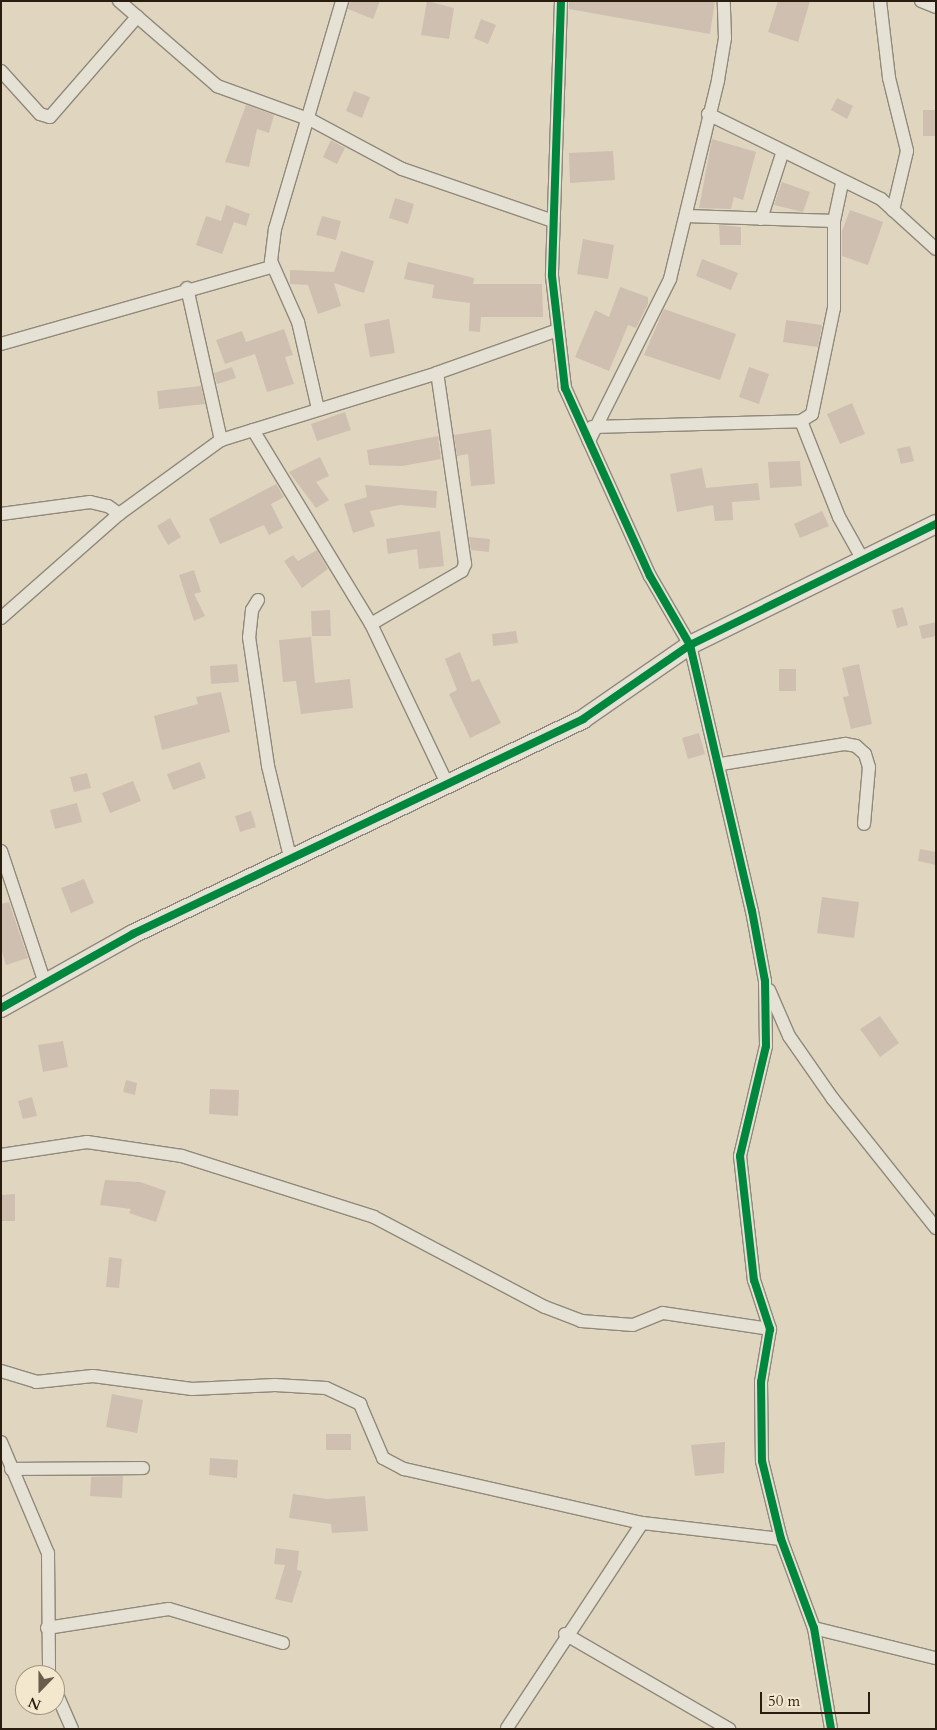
<!DOCTYPE html>
<style>
body{margin:0}
#map{position:relative;width:937px;height:1730px;overflow:hidden;background:#e0d6bf;font-family:Cardo,serif}
div>[style]{position:absolute}
[style*='--x']{left:calc(var(--x)*1px);top:calc(var(--y)*1px);width:calc(var(--w)*1px);rotate:calc(var(--a)*1deg)}
.building>*{inset:0;background:#cebfb0}
.roads{filter:drop-shadow(1px 0 #90897b) drop-shadow(-1px 0 #90897b) drop-shadow(0 1px #90897b) drop-shadow(0 -1px #90897b)}
.street>*{height:12px;margin:-6px;padding:0 6px;transform-origin:6px;border-radius:6px;background:#e6e1d5}
.secondary>*{height:18px;margin:-9px;padding:0 9px;transform-origin:9px;border-radius:9px;background:#e6e1d5}
.cycleway>*{height:8px;margin:-4px;padding:0 4px;transform-origin:4px;border-radius:4px;background:#00873e}
span{translate:-50% -50%;white-space:nowrap;text-align:center;line-height:1.15;-webkit-text-stroke:4.5px #f3e8cd;paint-order:stroke}
.frame{position:absolute;inset:0;border:2px solid #2a1c0e;pointer-events:none}
.north{position:absolute;left:15px;top:1665px;width:50px;height:50px;box-sizing:border-box;background:#f3e8cd;border:1px solid #a39681;border-radius:50%;rotate:202deg;font-size:14px;font-weight:700;line-height:20px;text-align:center;color:#2a1c0e}
.north::after{content:'';display:block;margin:auto;width:18px;height:22px;background:#6a5d4c;clip-path:polygon(50% 0,100% 100%,50% 72%,0 100%)}
.scale{position:absolute;left:760px;top:1692px;width:110px;height:22px;box-sizing:border-box;border:2px solid #2a1c0e;border-top:0;padding-left:6px;font-size:15px;line-height:18px;white-space:nowrap;color:#2a1c0e;-webkit-text-stroke:4px #f3e8cd;paint-order:stroke}
</style>
<div id="map">
<div class="building">
<div style="clip-path:polygon(350px 1px,380px 1px,373px 19px,348px 9px)"></div>
<div style="clip-path:polygon(427px 1px,454px 8px,449px 39px,421px 35px)"></div>
<div style="clip-path:polygon(569px 1px,715px 1px,710px 34px,569px 9px)"></div>
<div style="clip-path:polygon(778px 1px,810px 1px,798px 42px,768px 32px)"></div>
<div style="clip-path:polygon(481px 19px,496px 25px,488px 44px,474px 38px)"></div>
<div style="clip-path:polygon(354px 91px,370px 97px,362px 118px,346px 111px)"></div>
<div style="clip-path:polygon(837px 98px,853px 106px,847px 119px,831px 110px)"></div>
<div style="clip-path:polygon(246px 105px,274px 115px,269px 133px,257px 129px,249px 167px,225px 162px)"></div>
<div style="clip-path:polygon(923px 110px,936px 110px,936px 136px,923px 136px)"></div>
<div style="clip-path:polygon(712px 139px,756px 152px,743px 200px,734px 197px,731px 209px,699px 208px)"></div>
<div style="clip-path:polygon(331px 140px,345px 148px,337px 164px,323px 157px)"></div>
<div style="clip-path:polygon(613px 151px,615px 180px,570px 183px,569px 153px)"></div>
<div style="clip-path:polygon(782px 182px,810px 192px,803px 212px,774px 205px)"></div>
<div style="clip-path:polygon(395px 198px,414px 204px,408px 224px,389px 218px)"></div>
<div style="clip-path:polygon(226px 205px,250px 214px,246px 226px,234px 222px,222px 254px,196px 245px,206px 216px,221px 221px)"></div>
<div style="clip-path:polygon(850px 210px,883px 222px,868px 265px,842px 256px,842px 231px)"></div>
<div style="clip-path:polygon(322px 216px,341px 221px,336px 240px,316px 235px)"></div>
<div style="clip-path:polygon(719px 225px,741px 227px,741px 245px,720px 245px)"></div>
<div style="clip-path:polygon(583px 239px,614px 245px,608px 279px,577px 274px)"></div>
<div style="clip-path:polygon(341px 251px,374px 261px,364px 293px,334px 283px,341px 306px,318px 314px,308px 285px,290px 284px,290px 270px,334px 272px)"></div>
<div style="clip-path:polygon(702px 259px,738px 273px,731px 290px,696px 276px)"></div>
<div style="clip-path:polygon(408px 262px,474px 278px,473px 284px,542px 284px,543px 317px,481px 317px,480px 332px,469px 331px,470px 303px,432px 298px,434px 285px,404px 279px)"></div>
<div style="clip-path:polygon(620px 287px,648px 297px,648px 304px,636px 328px,628px 325px,609px 371px,575px 357px,595px 310px,609px 317px)"></div>
<div style="clip-path:polygon(664px 309px,736px 334px,720px 380px,644px 355px)"></div>
<div style="clip-path:polygon(389px 319px,395px 353px,370px 357px,364px 324px)"></div>
<div style="clip-path:polygon(786px 320px,822px 325px,818px 347px,783px 342px)"></div>
<div style="clip-path:polygon(284px 329px,293px 355px,285px 357px,294px 384px,267px 392px,255px 354px,225px 364px,216px 340px,242px 331px,246px 342px)"></div>
<div style="clip-path:polygon(232px 367px,236px 378px,217px 384px,214px 373px)"></div>
<div style="clip-path:polygon(749px 367px,769px 374px,759px 404px,739px 397px)"></div>
<div style="clip-path:polygon(201px 386px,205px 404px,159px 409px,157px 391px)"></div>
<div style="clip-path:polygon(852px 403px,865px 434px,840px 444px,827px 414px)"></div>
<div style="clip-path:polygon(345px 412px,351px 430px,317px 441px,311px 424px)"></div>
<div style="clip-path:polygon(491px 429px,495px 484px,471px 486px,468px 454px,457px 456px,454px 435px)"></div>
<div style="clip-path:polygon(438px 436px,441px 459px,402px 466px,369px 465px,367px 450px)"></div>
<div style="clip-path:polygon(910px 446px,914px 461px,901px 464px,897px 449px)"></div>
<div style="clip-path:polygon(320px 457px,329px 476px,316px 482px,329px 500px,316px 508px,289px 472px)"></div>
<div style="clip-path:polygon(800px 461px,802px 486px,770px 488px,768px 462px)"></div>
<div style="clip-path:polygon(702px 468px,706px 488px,758px 483px,760px 500px,732px 502px,733px 520px,715px 521px,713px 505px,677px 512px,670px 474px)"></div>
<div style="clip-path:polygon(276px 484px,284px 497px,271px 504px,283px 528px,269px 535px,264px 525px,220px 544px,209px 519px)"></div>
<div style="clip-path:polygon(365px 485px,437px 491px,436px 508px,400px 505px,370px 511px,375px 526px,353px 533px,344px 504px,367px 497px)"></div>
<div style="clip-path:polygon(822px 511px,829px 526px,800px 538px,794px 524px)"></div>
<div style="clip-path:polygon(170px 518px,181px 537px,168px 545px,157px 526px)"></div>
<div style="clip-path:polygon(440px 531px,444px 566px,419px 569px,417px 549px,388px 554px,386px 539px)"></div>
<div style="clip-path:polygon(469px 537px,490px 539px,489px 552px,471px 550px)"></div>
<div style="clip-path:polygon(317px 550px,328px 569px,302px 588px,284px 561px,293px 555px,298px 561px)"></div>
<div style="clip-path:polygon(194px 570px,201px 592px,194px 594px,205px 616px,194px 621px,179px 575px)"></div>
<div style="clip-path:polygon(903px 607px,908px 625px,897px 628px,892px 610px)"></div>
<div style="clip-path:polygon(330px 610px,331px 636px,312px 636px,311px 611px)"></div>
<div style="clip-path:polygon(936px 622px,936px 636px,922px 639px,919px 626px)"></div>
<div style="clip-path:polygon(516px 631px,518px 643px,493px 646px,492px 634px)"></div>
<div style="clip-path:polygon(311px 637px,315px 683px,350px 679px,353px 708px,301px 714px,296px 681px,283px 682px,279px 640px)"></div>
<div style="clip-path:polygon(460px 652px,472px 682px,479px 679px,501px 723px,470px 738px,449px 694px,457px 690px,445px 659px)"></div>
<div style="clip-path:polygon(237px 664px,239px 682px,211px 684px,210px 666px)"></div>
<div style="clip-path:polygon(859px 664px,872px 724px,851px 729px,843px 697px,849px 696px,842px 668px)"></div>
<div style="clip-path:polygon(779px 669px,796px 669px,796px 691px,779px 691px)"></div>
<div style="clip-path:polygon(221px 692px,230px 732px,162px 750px,154px 716px,198px 704px,196px 697px)"></div>
<div style="clip-path:polygon(699px 733px,705px 754px,688px 759px,682px 738px)"></div>
<div style="clip-path:polygon(200px 762px,206px 778px,173px 790px,167px 774px)"></div>
<div style="clip-path:polygon(87px 773px,91px 788px,74px 792px,70px 777px)"></div>
<div style="clip-path:polygon(133px 781px,141px 801px,110px 813px,102px 793px)"></div>
<div style="clip-path:polygon(77px 803px,82px 822px,55px 829px,50px 810px)"></div>
<div style="clip-path:polygon(251px 811px,256px 827px,240px 832px,235px 816px)"></div>
<div style="clip-path:polygon(920px 849px,936px 852px,936px 865px,918px 861px)"></div>
<div style="clip-path:polygon(84px 879px,94px 903px,71px 913px,61px 888px)"></div>
<div style="clip-path:polygon(822px 897px,859px 902px,854px 938px,817px 933px)"></div>
<div style="clip-path:polygon(9px 902px,28px 958px,6px 965px,1px 948px,1px 904px)"></div>
<div style="clip-path:polygon(880px 1016px,899px 1043px,880px 1057px,860px 1029px)"></div>
<div style="clip-path:polygon(63px 1041px,68px 1067px,43px 1072px,38px 1045px)"></div>
<div style="clip-path:polygon(126px 1080px,137px 1083px,135px 1095px,123px 1092px)"></div>
<div style="clip-path:polygon(210px 1089px,239px 1090px,238px 1116px,209px 1114px)"></div>
<div style="clip-path:polygon(32px 1097px,37px 1116px,23px 1119px,18px 1101px)"></div>
<div style="clip-path:polygon(105px 1180px,140px 1182px,166px 1191px,156px 1222px,129px 1213px,131px 1209px,100px 1205px)"></div>
<div style="clip-path:polygon(15px 1194px,15px 1221px,1px 1221px,1px 1195px)"></div>
<div style="clip-path:polygon(109px 1257px,122px 1259px,119px 1288px,106px 1287px)"></div>
<div style="clip-path:polygon(112px 1394px,143px 1400px,137px 1433px,106px 1427px)"></div>
<div style="clip-path:polygon(326px 1434px,351px 1434px,351px 1450px,326px 1450px)"></div>
<div style="clip-path:polygon(725px 1442px,724px 1473px,695px 1476px,691px 1445px)"></div>
<div style="clip-path:polygon(210px 1458px,238px 1460px,237px 1478px,209px 1475px)"></div>
<div style="clip-path:polygon(123px 1476px,122px 1498px,90px 1496px,91px 1477px)"></div>
<div style="clip-path:polygon(293px 1494px,327px 1499px,365px 1496px,368px 1531px,332px 1533px,331px 1524px,289px 1518px)"></div>
<div style="clip-path:polygon(276px 1548px,299px 1551px,297px 1570px,302px 1571px,292px 1603px,275px 1599px,285px 1565px,274px 1564px)"></div>
</div>
<div class="roads">
<div class="street">
<div style="--x:119;--y:1;--w:130;--a:40.9"></div>
<div style="--x:217;--y:86;--w:100;--a:19.9"></div>
<div style="--x:311;--y:120;--w:103;--a:28.3"></div>
<div style="--x:402;--y:169;--w:160;--a:19"></div>
<div style="--x:561;--y:1;--w:275;--a:91.9"></div>
<div style="--x:552;--y:276;--w:113;--a:83.4"></div>
<div style="--x:565;--y:388;--w:206;--a:65.7"></div>
<div style="--x:650;--y:576;--w:80;--a:59.9"></div>
<div style="--x:690;--y:645;--w:273;--a:76.9"></div>
<div style="--x:752;--y:911;--w:71;--a:79.5"></div>
<div style="--x:765;--y:981;--w:65;--a:89.1"></div>
<div style="--x:766;--y:1046;--w:113;--a:103.3"></div>
<div style="--x:740;--y:1156;--w:125;--a:83.6"></div>
<div style="--x:754;--y:1280;--w:52;--a:71.9"></div>
<div style="--x:770;--y:1329;--w:54;--a:99.6"></div>
<div style="--x:761;--y:1382;--w:79;--a:89.3"></div>
<div style="--x:762;--y:1461;--w:80;--a:76.3"></div>
<div style="--x:781;--y:1539;--w:95;--a:69.7"></div>
<div style="--x:814;--y:1628;--w:102;--a:80.4"></div>
<div style="--x:880;--y:1;--w:78;--a:83.3"></div>
<div style="--x:889;--y:78;--w:75;--a:76.1"></div>
<div style="--x:907;--y:151;--w:61;--a:103.3"></div>
<div style="--x:921;--y:1;--w:16;--a:22"></div>
<div style="--x:1;--y:71;--w:58;--a:47.8"></div>
<div style="--x:40;--y:114;--w:10;--a:17"></div>
<div style="--x:50;--y:117;--w:133;--a:-49"></div>
<div style="--x:708;--y:114;--w:193;--a:26.2"></div>
<div style="--x:881;--y:199;--w:74;--a:42.3"></div>
<div style="--x:686;--y:216;--w:148;--a:1.9"></div>
<div style="--x:761;--y:219;--w:71;--a:-72.1"></div>
<div style="--x:187;--y:288;--w:156;--a:77.4"></div>
<div style="--x:1;--y:344;--w:282;--a:-15.9"></div>
<div style="--x:318;--y:409;--w:89;--a:-102.9"></div>
<div style="--x:298;--y:322;--w:67;--a:-113.9"></div>
<div style="--x:271;--y:261;--w:32;--a:-83"></div>
<div style="--x:275;--y:229;--w:238;--a:-73.6"></div>
<div style="--x:801;--y:421;--w:103;--a:68.4"></div>
<div style="--x:839;--y:517;--w:49;--a:60.8"></div>
<div style="--x:592;--y:427;--w:209;--a:-1.6"></div>
<div style="--x:801;--y:421;--w:13;--a:-32"></div>
<div style="--x:812;--y:414;--w:108;--a:-78.3"></div>
<div style="--x:834;--y:308;--w:87;--a:-90"></div>
<div style="--x:834;--y:221;--w:40;--a:-78"></div>
<div style="--x:253;--y:430;--w:227;--a:58.7"></div>
<div style="--x:371;--y:624;--w:176;--a:64.5"></div>
<div style="--x:589;--y:441;--w:181;--a:-63.4"></div>
<div style="--x:670;--y:279;--w:205;--a:-76.4"></div>
<div style="--x:718;--y:80;--w:43;--a:-80.5"></div>
<div style="--x:725;--y:38;--w:37;--a:-92"></div>
<div style="--x:1;--y:514;--w:90;--a:-7.7"></div>
<div style="--x:90;--y:502;--w:18;--a:13"></div>
<div style="--x:108;--y:506;--w:14;--a:36"></div>
<div style="--x:258;--y:600;--w:12;--a:121"></div>
<div style="--x:252;--y:610;--w:27;--a:96"></div>
<div style="--x:249;--y:637;--w:130;--a:81.6"></div>
<div style="--x:268;--y:766;--w:94;--a:76.4"></div>
<div style="--x:1;--y:618;--w:157;--a:-41.4"></div>
<div style="--x:119;--y:514;--w:126;--a:-36"></div>
<div style="--x:221;--y:440;--w:226;--a:-17.2"></div>
<div style="--x:437;--y:373;--w:128;--a:-19.6"></div>
<div style="--x:371;--y:624;--w:105;--a:-30.2"></div>
<div style="--x:462;--y:571;--w:8;--a:-67"></div>
<div style="--x:465;--y:564;--w:193;--a:-98.3"></div>
<div style="--x:721;--y:764;--w:126;--a:-9.2"></div>
<div style="--x:845;--y:744;--w:11;--a:10"></div>
<div style="--x:856;--y:746;--w:12;--a:42"></div>
<div style="--x:865;--y:754;--w:14;--a:73"></div>
<div style="--x:869;--y:767;--w:57;--a:95"></div>
<div style="--x:1;--y:851;--w:139;--a:71.6"></div>
<div style="--x:769;--y:990;--w:50;--a:66.5"></div>
<div style="--x:789;--y:1036;--w:77;--a:55.1"></div>
<div style="--x:833;--y:1099;--w:165;--a:51.4"></div>
<div style="--x:1;--y:1155;--w:87;--a:-8.6"></div>
<div style="--x:87;--y:1142;--w:96;--a:8.4"></div>
<div style="--x:182;--y:1156;--w:201;--a:17.6"></div>
<div style="--x:374;--y:1217;--w:193;--a:27.8"></div>
<div style="--x:545;--y:1307;--w:39;--a:21"></div>
<div style="--x:581;--y:1321;--w:52;--a:4.4"></div>
<div style="--x:633;--y:1325;--w:32;--a:-22"></div>
<div style="--x:663;--y:1313;--w:108;--a:8.5"></div>
<div style="--x:1;--y:1371;--w:37;--a:17"></div>
<div style="--x:36;--y:1382;--w:57;--a:-6"></div>
<div style="--x:93;--y:1376;--w:100;--a:7.5"></div>
<div style="--x:192;--y:1389;--w:83;--a:-2.8"></div>
<div style="--x:275;--y:1385;--w:51;--a:3.4"></div>
<div style="--x:326;--y:1388;--w:38;--a:25"></div>
<div style="--x:360;--y:1404;--w:59;--a:66.9"></div>
<div style="--x:383;--y:1458;--w:24;--a:28"></div>
<div style="--x:404;--y:1469;--w:244;--a:12.8"></div>
<div style="--x:642;--y:1523;--w:140;--a:6.6"></div>
<div style="--x:1;--y:1442;--w:121;--a:67.1"></div>
<div style="--x:48;--y:1553;--w:122;--a:89.5"></div>
<div style="--x:11;--y:1469;--w:132;--a:-0.4"></div>
<div style="--x:47;--y:1628;--w:123;--a:-8.9"></div>
<div style="--x:169;--y:1609;--w:119;--a:16.6"></div>
<div style="--x:814;--y:1628;--w:125;--a:13.9"></div>
<div style="--x:565;--y:1634;--w:190;--a:30.1"></div>
<div style="--x:55;--y:1690;--w:43;--a:66.4"></div>
<div style="--x:507;--y:1728;--w:245;--a:-56.6"></div>
</div>
<div class="secondary">
<div style="--x:1;--y:1008;--w:151;--a:-29.3"></div>
<div style="--x:133;--y:934;--w:499;--a:-25.5"></div>
<div style="--x:583;--y:719;--w:130;--a:-34.7"></div>
<div style="--x:690;--y:645;--w:274;--a:-26.2"></div>
</div>
</div>
<div class="cycleway">
<div style="--x:561;--y:1;--w:275;--a:91.9"></div>
<div style="--x:552;--y:276;--w:113;--a:83.4"></div>
<div style="--x:565;--y:388;--w:206;--a:65.7"></div>
<div style="--x:650;--y:576;--w:80;--a:59.9"></div>
<div style="--x:690;--y:645;--w:273;--a:76.9"></div>
<div style="--x:752;--y:911;--w:71;--a:79.5"></div>
<div style="--x:765;--y:981;--w:65;--a:89.1"></div>
<div style="--x:766;--y:1046;--w:113;--a:103.3"></div>
<div style="--x:740;--y:1156;--w:125;--a:83.6"></div>
<div style="--x:754;--y:1280;--w:52;--a:71.9"></div>
<div style="--x:770;--y:1329;--w:54;--a:99.6"></div>
<div style="--x:761;--y:1382;--w:79;--a:89.3"></div>
<div style="--x:762;--y:1461;--w:80;--a:76.3"></div>
<div style="--x:781;--y:1539;--w:95;--a:69.7"></div>
<div style="--x:814;--y:1628;--w:102;--a:80.4"></div>
<div style="--x:1;--y:1008;--w:151;--a:-29.3"></div>
<div style="--x:133;--y:934;--w:499;--a:-25.5"></div>
<div style="--x:583;--y:719;--w:130;--a:-34.7"></div>
<div style="--x:690;--y:645;--w:274;--a:-26.2"></div>
</div>
<div class="frame"></div>
<div class="north">N</div>
<div class="scale">50 m</div>
</div>
